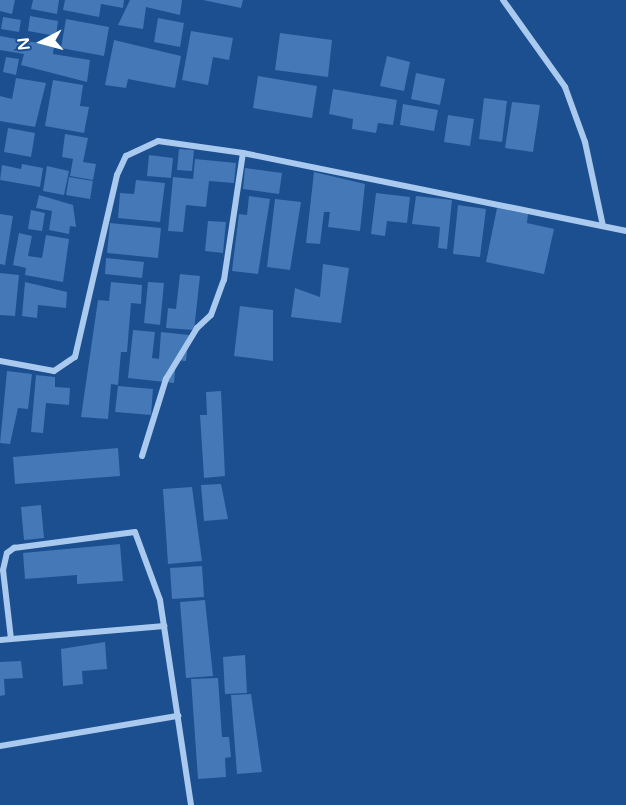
<!DOCTYPE html>
<style>
body{margin:0}
#map{position:relative;width:626px;height:805px;overflow:hidden;background:#1b4f8f;font-family:"Varela Round",sans-serif}
div>[style]{position:absolute}
[style*='--x']{left:calc(var(--x)*1px);top:calc(var(--y)*1px);width:calc(var(--w)*1px);rotate:calc(var(--a)*1deg)}
.building>*{inset:0;background:#4478b7}
.minor>*{height:6px;margin:-3px;padding:0 3px;transform-origin:3px;border-radius:3px;background:#a9c9ee}
span{translate:-50% -50%;white-space:nowrap;text-align:center;line-height:1.15;-webkit-text-stroke:5px #1b4f8f;paint-order:stroke}
.north{position:absolute;left:12px;top:12px;width:60px;height:60px;-webkit-text-stroke:4px #1b4f8f;paint-order:stroke;rotate:264deg;font-size:16px;font-weight:700;line-height:24px;text-align:center;color:#fff}
.north::after{content:'';display:block;margin:auto;width:21px;height:27px;background:#fff;clip-path:polygon(50% 0,100% 100%,50% 72%,0 100%)}
</style>
<div id="map">
<div class="building">
<div style="clip-path:polygon(0 0,15px 0,12px 14px,0 11px)"></div>
<div style="clip-path:polygon(33px 0,59px 0,57px 14px,31px 9px)"></div>
<div style="clip-path:polygon(65px 0,124px 0,123px 8px,101px 4px,99px 17px,63px 10px)"></div>
<div style="clip-path:polygon(130px 0,182px 0,180px 15px,146px 7px,143px 29px,118px 25px)"></div>
<div style="clip-path:polygon(203px 0,243px 0,241px 8px)"></div>
<div style="clip-path:polygon(30px 16px,58px 21px,56px 36px,28px 31px)"></div>
<div style="clip-path:polygon(3px 17px,21px 20px,19px 32px,1px 29px)"></div>
<div style="clip-path:polygon(158px 18px,184px 23px,180px 47px,154px 42px)"></div>
<div style="clip-path:polygon(66px 19px,109px 27px,104px 56px,61px 48px)"></div>
<div style="clip-path:polygon(191px 31px,233px 38px,229px 60px,213px 57px,208px 85px,182px 80px)"></div>
<div style="clip-path:polygon(280px 33px,332px 40px,328px 77px,275px 70px)"></div>
<div style="clip-path:polygon(0 36px,54px 46px,53px 54px,90px 60px,87px 82px,21px 65px,24px 54px,0 50px)"></div>
<div style="clip-path:polygon(114px 40px,181px 56px,175px 88px,128px 79px,126px 88px,105px 85px)"></div>
<div style="clip-path:polygon(387px 56px,410px 62px,404px 91px,380px 86px)"></div>
<div style="clip-path:polygon(6px 57px,19px 59px,16px 75px,3px 72px)"></div>
<div style="clip-path:polygon(416px 73px,445px 79px,440px 105px,411px 99px)"></div>
<div style="clip-path:polygon(258px 76px,317px 86px,312px 118px,253px 108px)"></div>
<div style="clip-path:polygon(16px 78px,46px 83px,35px 127px,0 121px,0 96px,12px 99px)"></div>
<div style="clip-path:polygon(53px 80px,83px 85px,80px 106px,89px 107px,84px 133px,45px 126px)"></div>
<div style="clip-path:polygon(333px 89px,397px 100px,393px 125px,378px 123px,376px 133px,352px 129px,353px 119px,329px 114px)"></div>
<div style="clip-path:polygon(484px 98px,507px 101px,502px 142px,479px 139px)"></div>
<div style="clip-path:polygon(512px 102px,540px 105px,533px 152px,505px 148px)"></div>
<div style="clip-path:polygon(403px 104px,438px 110px,434px 131px,400px 125px)"></div>
<div style="clip-path:polygon(448px 115px,474px 119px,470px 146px,444px 142px)"></div>
<div style="clip-path:polygon(8px 128px,35px 133px,31px 157px,4px 152px)"></div>
<div style="clip-path:polygon(65px 134px,88px 138px,83px 162px,96px 164px,93px 180px,70px 176px,73px 159px,62px 157px)"></div>
<div style="clip-path:polygon(179px 149px,194px 150px,192px 171px,177px 170px)"></div>
<div style="clip-path:polygon(149px 155px,173px 158px,171px 178px,147px 176px)"></div>
<div style="clip-path:polygon(195px 159px,236px 163px,234px 183px,209px 181px,206px 207px,186px 205px,183px 232px,168px 231px,173px 177px,193px 179px)"></div>
<div style="clip-path:polygon(22px 164px,43px 168px,40px 187px,0 180px,2px 165px,21px 169px)"></div>
<div style="clip-path:polygon(47px 166px,69px 171px,64px 195px,43px 191px)"></div>
<div style="clip-path:polygon(245px 168px,282px 173px,279px 194px,243px 189px)"></div>
<div style="clip-path:polygon(314px 172px,365px 184px,360px 231px,328px 227px,330px 212px,324px 212px,320px 244px,306px 243px)"></div>
<div style="clip-path:polygon(69px 177px,93px 181px,90px 199px,66px 195px)"></div>
<div style="clip-path:polygon(136px 180px,165px 183px,160px 222px,118px 218px,120px 193px,134px 194px)"></div>
<div style="clip-path:polygon(376px 193px,410px 197px,407px 223px,387px 221px,385px 236px,371px 234px)"></div>
<div style="clip-path:polygon(39px 195px,73px 205px,76px 227px,70px 226px,69px 234px,49px 230px,52px 211px,36px 208px)"></div>
<div style="clip-path:polygon(249px 196px,270px 199px,258px 274px,232px 271px,239px 214px,247px 215px)"></div>
<div style="clip-path:polygon(416px 196px,452px 200px,447px 249px,438px 248px,440px 227px,412px 224px)"></div>
<div style="clip-path:polygon(275px 199px,301px 202px,290px 270px,267px 267px)"></div>
<div style="clip-path:polygon(458px 205px,486px 209px,480px 257px,453px 254px)"></div>
<div style="clip-path:polygon(497px 208px,528px 214px,527px 223px,554px 229px,544px 274px,486px 262px)"></div>
<div style="clip-path:polygon(31px 210px,45px 213px,42px 231px,28px 229px)"></div>
<div style="clip-path:polygon(0 214px,13px 216px,5px 265px,0 264px)"></div>
<div style="clip-path:polygon(208px 221px,226px 222px,223px 253px,205px 251px)"></div>
<div style="clip-path:polygon(110px 223px,161px 228px,158px 258px,107px 253px)"></div>
<div style="clip-path:polygon(19px 233px,32px 236px,28px 256px,42px 258px,46px 235px,69px 239px,63px 282px,25px 275px,26px 268px,13px 265px)"></div>
<div style="clip-path:polygon(106px 258px,144px 262px,142px 278px,105px 274px)"></div>
<div style="clip-path:polygon(323px 264px,349px 268px,341px 323px,291px 317px,295px 288px,320px 297px)"></div>
<div style="clip-path:polygon(0 273px,19px 275px,15px 316px,0 315px)"></div>
<div style="clip-path:polygon(180px 274px,200px 276px,194px 330px,166px 328px,168px 308px,176px 309px)"></div>
<div style="clip-path:polygon(25px 282px,67px 292px,66px 308px,38px 305px,37px 318px,22px 316px)"></div>
<div style="clip-path:polygon(111px 282px,142px 285px,141px 304px,131px 303px,127px 352px,121px 352px,118px 385px,111px 384px,108px 419px,81px 417px,98px 300px,109px 301px)"></div>
<div style="clip-path:polygon(148px 282px,164px 283px,160px 325px,144px 323px)"></div>
<div style="clip-path:polygon(240px 306px,273px 310px,273px 361px,234px 356px)"></div>
<div style="clip-path:polygon(133px 330px,155px 332px,152px 358px,159px 359px,161px 332px,189px 335px,186px 361px,176px 360px,174px 383px,128px 378px)"></div>
<div style="clip-path:polygon(7px 371px,32px 374px,28px 409px,18px 408px,10px 444px,0 443px)"></div>
<div style="clip-path:polygon(36px 375px,55px 377px,55px 387px,70px 388px,69px 405px,46px 403px,43px 433px,31px 432px)"></div>
<div style="clip-path:polygon(118px 386px,153px 389px,151px 415px,115px 412px)"></div>
<div style="clip-path:polygon(221px 391px,225px 476px,204px 478px,200px 415px,207px 415px,206px 392px)"></div>
<div style="clip-path:polygon(118px 448px,120px 476px,15px 484px,13px 457px)"></div>
<div style="clip-path:polygon(221px 484px,228px 519px,204px 521px,201px 485px)"></div>
<div style="clip-path:polygon(192px 487px,202px 561px,168px 564px,163px 489px)"></div>
<div style="clip-path:polygon(41px 505px,44px 538px,24px 540px,21px 507px)"></div>
<div style="clip-path:polygon(120px 544px,123px 581px,77px 584px,77px 575px,25px 579px,23px 553px)"></div>
<div style="clip-path:polygon(202px 566px,204px 597px,172px 599px,170px 568px)"></div>
<div style="clip-path:polygon(205px 600px,213px 676px,186px 678px,180px 602px)"></div>
<div style="clip-path:polygon(105px 642px,107px 669px,82px 671px,83px 684px,63px 686px,61px 649px)"></div>
<div style="clip-path:polygon(245px 655px,247px 693px,225px 694px,223px 657px)"></div>
<div style="clip-path:polygon(21px 661px,23px 678px,4px 679px,5px 695px,0 696px,0 662px)"></div>
<div style="clip-path:polygon(218px 678px,222px 737px,229px 737px,231px 757px,225px 758px,226px 777px,198px 779px,191px 679px)"></div>
<div style="clip-path:polygon(251px 694px,262px 772px,237px 774px,231px 695px)"></div>
</div>
<div class="minor">
<div style="--x:503;--y:0;--w:107;--a:54.5"></div>
<div style="--x:565;--y:87;--w:59;--a:70"></div>
<div style="--x:585;--y:142;--w:86;--a:77.9"></div>
<div style="--x:0;--y:361;--w:55;--a:10.5"></div>
<div style="--x:54;--y:371;--w:25;--a:-34"></div>
<div style="--x:75;--y:357;--w:187;--a:-77"></div>
<div style="--x:117;--y:175;--w:21;--a:-65"></div>
<div style="--x:126;--y:156;--w:35;--a:-25"></div>
<div style="--x:158;--y:141;--w:86;--a:8"></div>
<div style="--x:243;--y:153;--w:391;--a:11.5"></div>
<div style="--x:142;--y:456;--w:81;--a:-72.7"></div>
<div style="--x:166;--y:379;--w:60;--a:-58.7"></div>
<div style="--x:197;--y:328;--w:19;--a:-43"></div>
<div style="--x:211;--y:315;--w:37;--a:-70"></div>
<div style="--x:224;--y:280;--w:128;--a:-81.5"></div>
<div style="--x:11;--y:639;--w:69;--a:-96.6"></div>
<div style="--x:3;--y:570;--w:17;--a:-77"></div>
<div style="--x:7;--y:553;--w:9;--a:-36"></div>
<div style="--x:14;--y:548;--w:122;--a:-7.5"></div>
<div style="--x:135;--y:532;--w:72;--a:69.8"></div>
<div style="--x:160;--y:600;--w:207;--a:81.4"></div>
<div style="--x:0;--y:640;--w:165;--a:-4.9"></div>
<div style="--x:0;--y:746;--w:181;--a:-9.6"></div>
</div>
<div class="north">N</div>
</div>
